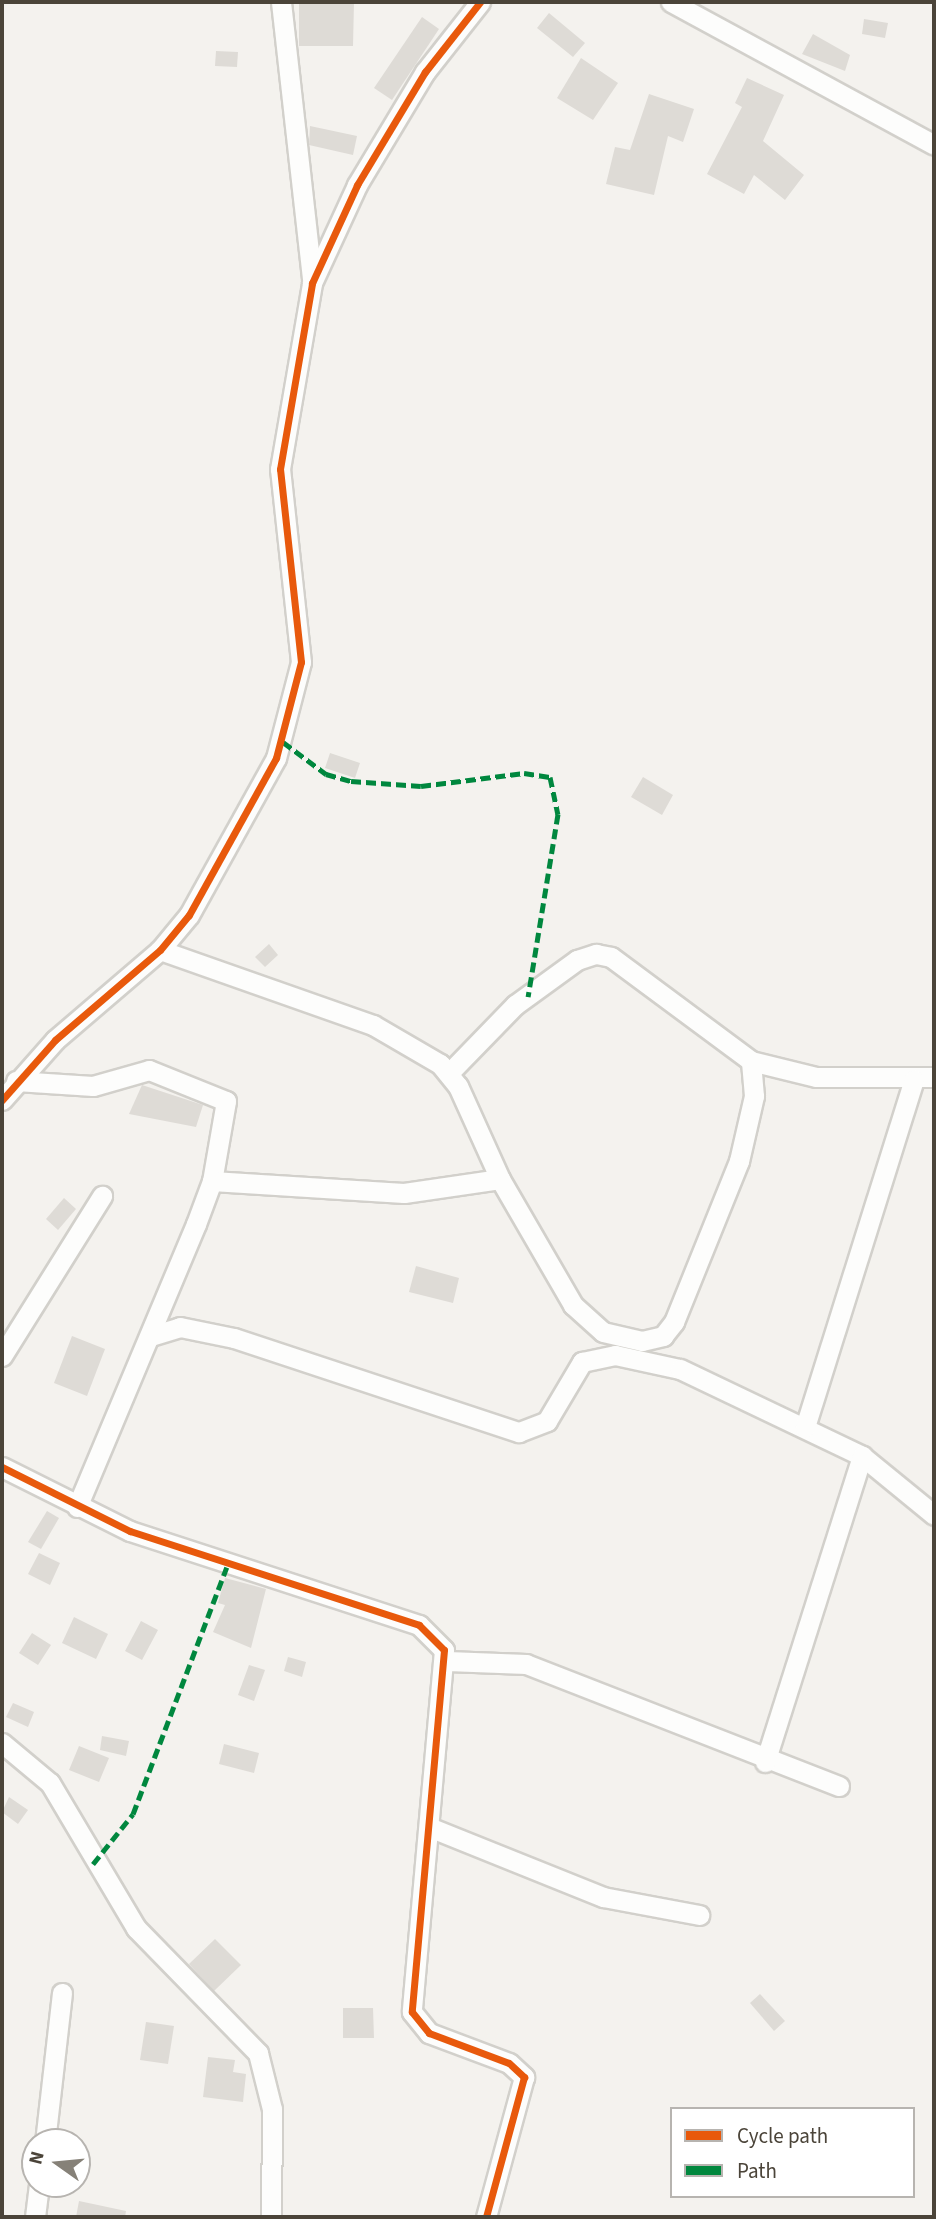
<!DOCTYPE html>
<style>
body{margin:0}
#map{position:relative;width:936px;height:2219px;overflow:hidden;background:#f4f2ee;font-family:"Source Sans 3",sans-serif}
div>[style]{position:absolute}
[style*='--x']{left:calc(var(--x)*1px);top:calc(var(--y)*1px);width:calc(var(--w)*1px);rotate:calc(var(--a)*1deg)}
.building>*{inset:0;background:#dedbd6}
.roads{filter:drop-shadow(2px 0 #d2d0cb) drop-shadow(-2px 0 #d2d0cb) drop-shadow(0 2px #d2d0cb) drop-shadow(0 -2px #d2d0cb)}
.minor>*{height:19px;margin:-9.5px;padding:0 9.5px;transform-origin:9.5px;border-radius:9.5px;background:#fdfdfc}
.quiet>*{height:5px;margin-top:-2.5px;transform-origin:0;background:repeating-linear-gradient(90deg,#00873e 0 10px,transparent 0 15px)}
.cycleway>*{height:7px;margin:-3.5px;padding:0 3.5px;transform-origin:3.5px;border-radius:3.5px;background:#e8590c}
span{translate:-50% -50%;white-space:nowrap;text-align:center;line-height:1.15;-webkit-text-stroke:6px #fff;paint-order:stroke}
.frame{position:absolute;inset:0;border:4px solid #4b4439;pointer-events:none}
.legend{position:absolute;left:670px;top:2107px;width:245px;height:91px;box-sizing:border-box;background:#fff;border:2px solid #b7b4b0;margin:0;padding:9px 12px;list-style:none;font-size:21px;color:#4b4439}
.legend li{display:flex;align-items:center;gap:14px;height:35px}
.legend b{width:35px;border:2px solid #b7b4b0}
.north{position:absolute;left:21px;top:2128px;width:70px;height:70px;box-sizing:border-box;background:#fff;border:2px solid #b7b4b0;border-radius:50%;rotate:285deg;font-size:19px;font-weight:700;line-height:28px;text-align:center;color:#4b4439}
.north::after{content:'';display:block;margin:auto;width:24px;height:32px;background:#868178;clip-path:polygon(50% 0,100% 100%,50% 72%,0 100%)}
</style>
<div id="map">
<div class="building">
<div style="clip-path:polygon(299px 2px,354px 2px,353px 46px,299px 46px)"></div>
<div style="clip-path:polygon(549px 13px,585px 43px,573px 57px,537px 28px)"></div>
<div style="clip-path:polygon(422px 17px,439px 29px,392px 100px,374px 88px)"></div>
<div style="clip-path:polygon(864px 19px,888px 23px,885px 38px,862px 34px)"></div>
<div style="clip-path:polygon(813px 34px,850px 55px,845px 71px,802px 54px)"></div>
<div style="clip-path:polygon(216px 51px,238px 52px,237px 67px,215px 66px)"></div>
<div style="clip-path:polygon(581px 58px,618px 83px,593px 120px,557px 98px)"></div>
<div style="clip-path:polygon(747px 78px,784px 95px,763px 141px,804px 175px,785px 200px,754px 175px,744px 194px,707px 174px,742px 107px,735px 103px)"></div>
<div style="clip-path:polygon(649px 94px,694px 109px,683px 142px,668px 136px,654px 195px,606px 184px,615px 147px,630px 150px)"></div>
<div style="clip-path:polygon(310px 126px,357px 136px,353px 155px,309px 145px)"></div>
<div style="clip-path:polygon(330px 753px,360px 763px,355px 778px,325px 768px)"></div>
<div style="clip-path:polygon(643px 777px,673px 795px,662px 815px,631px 797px)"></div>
<div style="clip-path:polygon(269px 944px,278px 955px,265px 967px,255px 957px)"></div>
<div style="clip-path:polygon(142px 1085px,203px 1105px,196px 1127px,129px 1114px)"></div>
<div style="clip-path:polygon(64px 1198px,76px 1209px,58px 1230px,46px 1219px)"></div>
<div style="clip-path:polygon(416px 1266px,459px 1278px,453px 1303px,409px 1292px)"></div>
<div style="clip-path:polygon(72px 1336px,105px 1349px,87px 1396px,54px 1383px)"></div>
<div style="clip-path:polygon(47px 1511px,59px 1518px,41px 1549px,28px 1542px)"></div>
<div style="clip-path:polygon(39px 1553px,60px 1563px,50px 1585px,28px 1574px)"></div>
<div style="clip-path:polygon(225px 1578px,266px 1589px,251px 1648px,213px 1632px,225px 1605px,218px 1603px)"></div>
<div style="clip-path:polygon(74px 1617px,108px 1634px,96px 1659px,62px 1643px)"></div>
<div style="clip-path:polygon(141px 1621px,158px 1630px,142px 1660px,125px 1651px)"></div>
<div style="clip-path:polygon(32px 1633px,51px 1645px,38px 1665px,19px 1653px)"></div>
<div style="clip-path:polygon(288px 1657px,306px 1662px,302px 1677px,284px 1671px)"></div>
<div style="clip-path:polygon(249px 1665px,265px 1670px,254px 1701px,238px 1695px)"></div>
<div style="clip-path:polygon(13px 1703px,34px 1712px,28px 1727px,6px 1717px)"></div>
<div style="clip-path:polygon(102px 1736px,129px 1741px,126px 1756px,100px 1750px)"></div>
<div style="clip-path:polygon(224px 1744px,259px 1753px,254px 1773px,219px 1764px)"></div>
<div style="clip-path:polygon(79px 1746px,109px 1758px,99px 1782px,69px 1770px)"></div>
<div style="clip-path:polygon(9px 1797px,28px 1810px,18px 1824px,2px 1812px)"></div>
<div style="clip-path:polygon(215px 1939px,241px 1965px,214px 1991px,189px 1964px)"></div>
<div style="clip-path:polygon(760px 1994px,785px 2021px,774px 2031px,750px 2003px)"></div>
<div style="clip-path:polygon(343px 2008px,373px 2008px,374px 2038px,343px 2038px)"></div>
<div style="clip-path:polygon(146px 2022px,174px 2026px,168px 2064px,140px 2060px)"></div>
<div style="clip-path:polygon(208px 2057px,235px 2060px,233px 2072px,246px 2074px,243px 2102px,203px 2097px)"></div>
<div style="clip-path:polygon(79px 2201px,126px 2211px,125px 2217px,76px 2217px)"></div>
</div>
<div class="roads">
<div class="minor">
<div style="--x:281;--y:2;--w:279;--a:83.6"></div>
<div style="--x:671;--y:2;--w:299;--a:28.5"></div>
<div style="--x:160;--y:950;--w:226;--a:19.4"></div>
<div style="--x:373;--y:1025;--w:78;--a:30.2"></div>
<div style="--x:440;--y:1064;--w:28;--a:51"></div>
<div style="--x:458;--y:1086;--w:102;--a:65.7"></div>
<div style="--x:500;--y:1179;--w:146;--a:59.9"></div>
<div style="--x:573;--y:1305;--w:40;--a:42"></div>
<div style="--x:603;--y:1332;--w:40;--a:13"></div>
<div style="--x:642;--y:1341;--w:22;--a:-13"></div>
<div style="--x:663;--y:1336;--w:18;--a:-52"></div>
<div style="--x:674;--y:1322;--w:174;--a:-68"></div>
<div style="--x:739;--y:1161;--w:67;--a:-77"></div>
<div style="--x:754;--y:1096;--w:35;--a:-95"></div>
<div style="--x:449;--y:1073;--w:95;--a:-45.9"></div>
<div style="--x:515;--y:1005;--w:77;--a:-36"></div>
<div style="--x:577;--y:960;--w:20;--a:-18"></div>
<div style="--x:596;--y:954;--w:15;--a:11"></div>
<div style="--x:611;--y:957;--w:174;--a:36.6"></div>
<div style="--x:751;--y:1061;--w:67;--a:13.8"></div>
<div style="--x:816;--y:1077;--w:118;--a:0"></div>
<div style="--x:16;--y:1081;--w:77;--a:3.7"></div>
<div style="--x:93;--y:1086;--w:58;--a:-15.9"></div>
<div style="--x:149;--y:1070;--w:83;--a:21.9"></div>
<div style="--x:226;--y:1101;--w:81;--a:99.9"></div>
<div style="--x:212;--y:1181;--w:46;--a:110.4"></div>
<div style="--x:196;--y:1224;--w:307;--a:112.8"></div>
<div style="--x:2;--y:1100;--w:80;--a:-48.5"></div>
<div style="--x:55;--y:1040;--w:138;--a:-40.6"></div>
<div style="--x:160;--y:950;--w:45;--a:-50.4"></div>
<div style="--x:189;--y:915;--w:179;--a:-61"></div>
<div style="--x:276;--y:758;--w:99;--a:-75.4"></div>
<div style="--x:301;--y:662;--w:194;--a:-96.2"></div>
<div style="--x:280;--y:469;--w:189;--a:-80.2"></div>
<div style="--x:312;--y:283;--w:108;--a:-65.3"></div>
<div style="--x:357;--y:185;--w:132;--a:-59"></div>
<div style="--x:425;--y:72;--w:89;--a:-51.8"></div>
<div style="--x:212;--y:1181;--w:192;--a:3.6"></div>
<div style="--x:404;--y:1193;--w:97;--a:-8.3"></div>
<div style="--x:151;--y:1336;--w:30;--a:-17"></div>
<div style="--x:180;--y:1327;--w:55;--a:11.5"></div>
<div style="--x:234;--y:1338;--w:300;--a:18.3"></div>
<div style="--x:519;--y:1432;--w:30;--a:-21"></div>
<div style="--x:547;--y:1421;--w:69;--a:-59.3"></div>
<div style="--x:582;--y:1362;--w:34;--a:-12"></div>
<div style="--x:615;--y:1355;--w:66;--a:12.2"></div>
<div style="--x:680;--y:1369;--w:202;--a:25.5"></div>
<div style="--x:862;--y:1456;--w:93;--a:39.3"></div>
<div style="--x:2;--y:1356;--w:189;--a:-58"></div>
<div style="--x:805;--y:1427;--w:364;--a:-72.6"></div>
<div style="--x:2;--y:1467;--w:143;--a:26.6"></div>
<div style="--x:130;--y:1531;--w:304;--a:18"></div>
<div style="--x:419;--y:1625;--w:35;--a:45"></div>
<div style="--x:444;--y:1650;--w:363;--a:95.1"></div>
<div style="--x:412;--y:2012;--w:27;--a:51"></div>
<div style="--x:429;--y:2033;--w:85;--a:20.6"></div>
<div style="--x:509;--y:2063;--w:21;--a:43"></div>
<div style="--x:524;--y:2077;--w:145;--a:105.2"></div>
<div style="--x:447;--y:1661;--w:79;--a:2.2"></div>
<div style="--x:526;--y:1664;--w:336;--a:21.3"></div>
<div style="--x:2;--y:1743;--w:62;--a:39.8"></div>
<div style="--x:50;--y:1783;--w:169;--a:59.3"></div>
<div style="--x:136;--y:1928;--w:175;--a:45.7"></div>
<div style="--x:258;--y:2053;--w:58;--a:76"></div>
<div style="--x:272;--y:2109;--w:108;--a:90.5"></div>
<div style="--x:765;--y:1762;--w:321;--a:-72.4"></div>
<div style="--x:429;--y:1827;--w:188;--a:21.9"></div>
<div style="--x:603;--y:1897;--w:98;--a:10.6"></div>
<div style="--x:45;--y:2142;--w:150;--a:-83.5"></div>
<div style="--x:35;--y:2217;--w:33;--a:-83"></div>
</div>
</div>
<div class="quiet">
<div style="--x:283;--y:742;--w:54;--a:36.7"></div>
<div style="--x:326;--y:774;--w:26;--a:16"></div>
<div style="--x:351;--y:781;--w:70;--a:4.1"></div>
<div style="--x:421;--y:786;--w:104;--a:-7.2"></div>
<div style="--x:524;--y:773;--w:26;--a:9"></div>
<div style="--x:550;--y:777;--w:38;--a:78"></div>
<div style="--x:558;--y:814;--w:185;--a:99.3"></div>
<div style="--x:93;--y:1864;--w:64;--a:-51.3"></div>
<div style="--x:133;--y:1814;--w:264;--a:-69.2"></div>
</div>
<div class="cycleway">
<div style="--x:2;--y:1100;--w:80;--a:-48.5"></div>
<div style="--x:55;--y:1040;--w:138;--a:-40.6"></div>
<div style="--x:160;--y:950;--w:45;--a:-50.4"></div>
<div style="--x:189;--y:915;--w:179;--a:-61"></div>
<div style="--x:276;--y:758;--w:99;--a:-75.4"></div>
<div style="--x:301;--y:662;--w:194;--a:-96.2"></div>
<div style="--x:280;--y:469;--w:189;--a:-80.2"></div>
<div style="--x:312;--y:283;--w:108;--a:-65.3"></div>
<div style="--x:357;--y:185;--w:132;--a:-59"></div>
<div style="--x:425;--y:72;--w:89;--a:-51.8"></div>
<div style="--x:2;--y:1467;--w:143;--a:26.6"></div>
<div style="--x:130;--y:1531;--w:304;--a:18"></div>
<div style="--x:419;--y:1625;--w:35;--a:45"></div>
<div style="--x:444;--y:1650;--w:363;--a:95.1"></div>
<div style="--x:412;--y:2012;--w:27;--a:51"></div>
<div style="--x:429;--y:2033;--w:85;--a:20.6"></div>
<div style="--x:509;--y:2063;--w:21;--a:43"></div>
<div style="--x:524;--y:2077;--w:145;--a:105.2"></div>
</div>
<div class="frame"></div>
<ul class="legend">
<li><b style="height:9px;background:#e8590c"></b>Cycle path</li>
<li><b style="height:9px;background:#00873e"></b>Path</li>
</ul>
<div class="north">N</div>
</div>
